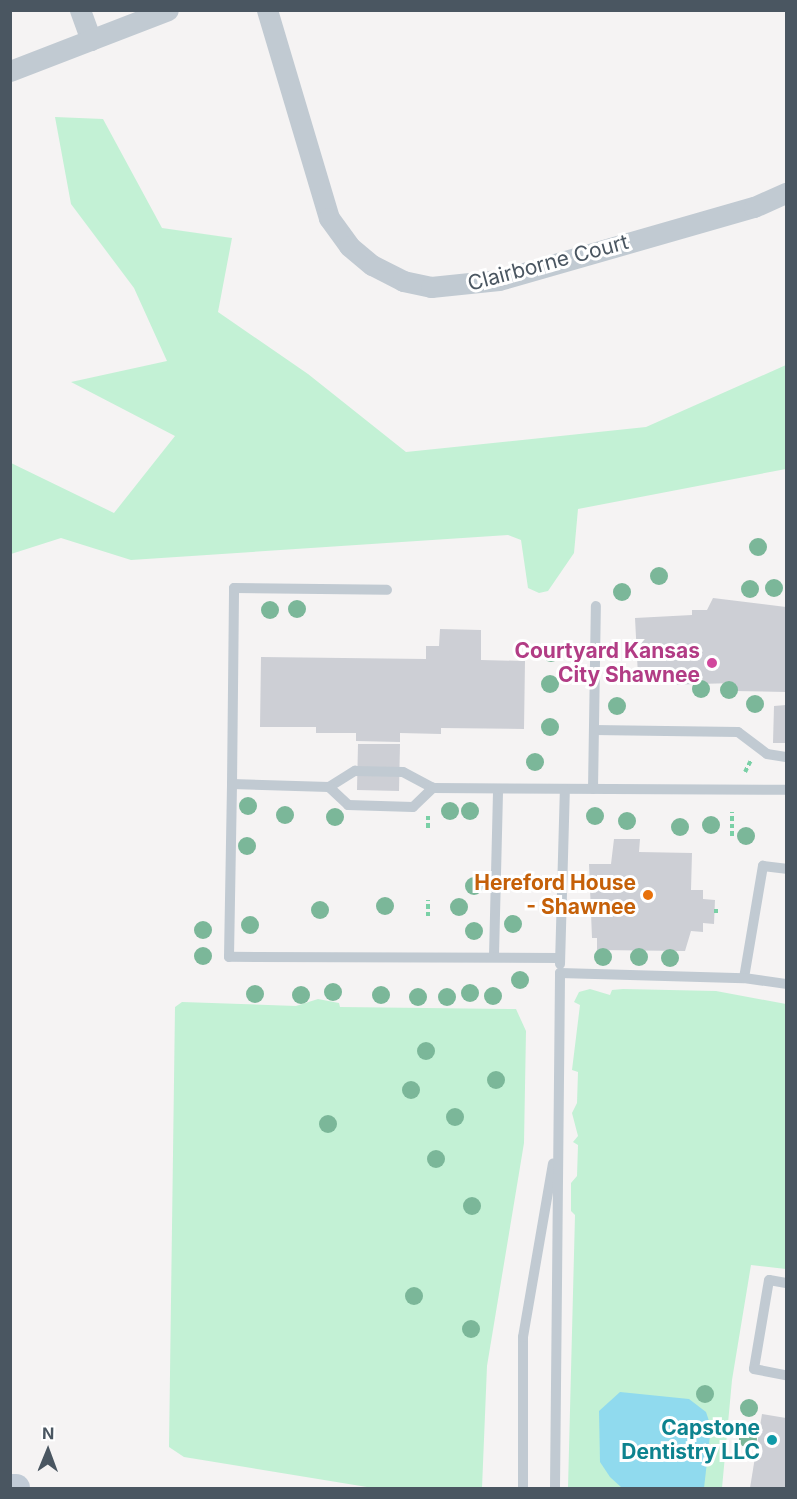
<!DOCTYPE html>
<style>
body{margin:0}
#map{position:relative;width:797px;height:1499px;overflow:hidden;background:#f5f3f3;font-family:Inter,sans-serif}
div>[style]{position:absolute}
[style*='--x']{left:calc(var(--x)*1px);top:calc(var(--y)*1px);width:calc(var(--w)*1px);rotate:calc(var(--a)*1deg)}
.green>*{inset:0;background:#c3f1d5}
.water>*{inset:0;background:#90daee}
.building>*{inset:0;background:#cdcfd5}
.path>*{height:4px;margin-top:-2px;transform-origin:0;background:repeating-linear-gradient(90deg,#7ad0a6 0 4.5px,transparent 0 7.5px)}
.service>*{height:10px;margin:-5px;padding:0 5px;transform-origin:5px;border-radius:5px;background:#c1cad2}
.minor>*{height:21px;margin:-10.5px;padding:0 10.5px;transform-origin:10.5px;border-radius:10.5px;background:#c1cad2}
.secondary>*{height:28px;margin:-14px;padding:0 14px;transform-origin:14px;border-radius:14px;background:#c1cbd6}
.trees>*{width:18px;height:18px;margin:-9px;border-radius:50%;background:#7bb799}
.dots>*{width:16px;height:16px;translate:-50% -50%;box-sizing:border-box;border:3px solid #fff;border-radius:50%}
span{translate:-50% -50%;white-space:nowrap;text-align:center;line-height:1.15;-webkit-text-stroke:6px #fff;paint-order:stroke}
.street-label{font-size:21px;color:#4a5661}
.hotel-label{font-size:21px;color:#b23c85;font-weight:700}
.right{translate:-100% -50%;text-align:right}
.food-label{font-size:21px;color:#c56008;font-weight:700}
.culture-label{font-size:21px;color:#0d838f;font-weight:700}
.frame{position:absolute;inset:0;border:12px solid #4a5661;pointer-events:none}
.north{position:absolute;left:18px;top:1421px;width:60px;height:60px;-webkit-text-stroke:4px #fff;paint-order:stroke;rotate:1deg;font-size:16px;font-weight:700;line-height:24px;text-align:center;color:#4a5661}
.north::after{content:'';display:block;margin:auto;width:21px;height:27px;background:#4a5661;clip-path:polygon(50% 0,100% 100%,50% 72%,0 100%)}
</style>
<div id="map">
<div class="green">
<div style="clip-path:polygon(55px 117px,103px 119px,162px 228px,232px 238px,218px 312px,308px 374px,406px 452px,646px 427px,786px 365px,786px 469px,578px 509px,574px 553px,548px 591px,539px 593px,528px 588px,521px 540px,508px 535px,131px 560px,61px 538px,11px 554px,11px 463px,114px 513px,175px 436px,71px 382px,167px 361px,134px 288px,71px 204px)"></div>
<div style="clip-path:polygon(590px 989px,610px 995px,612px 990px,623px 989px,716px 991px,786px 1004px,786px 1269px,751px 1265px,732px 1380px,722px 1488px,568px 1488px,575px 1215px,571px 1211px,571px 1183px,577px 1176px,578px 1145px,573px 1142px,578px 1136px,572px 1113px,577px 1103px,578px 1072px,572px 1070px,580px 1005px,574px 1002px,579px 992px)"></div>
<div style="clip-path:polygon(318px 999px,339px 1003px,340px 1007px,516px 1009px,526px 1031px,524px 1143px,487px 1366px,482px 1488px,373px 1488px,184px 1457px,169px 1447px,175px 1007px,182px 1002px,296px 1006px)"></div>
</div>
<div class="water">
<div style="clip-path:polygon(620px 1392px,689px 1399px,706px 1412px,711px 1427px,704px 1488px,622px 1488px,610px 1477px,600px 1462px,599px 1411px)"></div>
</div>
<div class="building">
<div style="clip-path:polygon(713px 598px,786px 607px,786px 692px,734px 691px,735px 683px,662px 685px,638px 676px,635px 618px,692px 615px,692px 610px,707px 610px)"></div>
<div style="clip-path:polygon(440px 629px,481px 630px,481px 660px,525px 661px,524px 729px,441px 728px,441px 734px,400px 733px,400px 742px,356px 741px,356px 733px,316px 733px,316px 727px,260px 727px,261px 657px,426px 659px,426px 646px,439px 646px)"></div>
<div style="clip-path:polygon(786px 705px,786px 743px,773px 743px,774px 706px)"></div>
<div style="clip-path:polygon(358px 744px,400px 744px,399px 791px,357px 790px)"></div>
<div style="clip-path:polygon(614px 839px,640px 839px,639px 852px,692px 853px,691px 890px,703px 890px,703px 899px,715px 900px,714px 924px,703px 923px,703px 932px,691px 931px,685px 951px,597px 950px,597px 938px,592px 938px,589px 864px,611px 864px)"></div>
<div style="clip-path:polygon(762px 1414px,786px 1418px,786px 1488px,750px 1488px)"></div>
</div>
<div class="path">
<div style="--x:745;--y:772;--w:13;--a:-63"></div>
<div style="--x:428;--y:816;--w:13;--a:90"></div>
<div style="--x:732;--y:836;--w:24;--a:-90"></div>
<div style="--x:714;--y:911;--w:6;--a:0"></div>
<div style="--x:428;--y:916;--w:16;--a:-90"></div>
</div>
<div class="service">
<div style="--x:594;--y:730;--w:144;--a:0.8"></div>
<div style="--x:738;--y:732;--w:36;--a:37"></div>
<div style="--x:767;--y:754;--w:19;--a:9"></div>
<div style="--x:232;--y:784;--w:196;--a:-89.4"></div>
<div style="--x:234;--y:588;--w:153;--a:0.7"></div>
<div style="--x:329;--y:787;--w:31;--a:-32"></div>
<div style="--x:355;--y:771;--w:48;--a:1.2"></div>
<div style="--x:403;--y:772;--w:34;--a:28"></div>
<div style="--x:593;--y:789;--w:183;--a:-89.1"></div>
<div style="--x:494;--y:956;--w:167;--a:-88.6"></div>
<div style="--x:560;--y:958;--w:331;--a:-179.8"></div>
<div style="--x:229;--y:957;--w:173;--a:-89"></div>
<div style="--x:232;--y:784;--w:97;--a:1.8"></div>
<div style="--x:329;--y:787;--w:26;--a:43"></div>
<div style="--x:348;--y:805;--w:65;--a:1.8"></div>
<div style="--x:413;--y:807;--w:28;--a:-44"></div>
<div style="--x:433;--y:788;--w:353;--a:0.3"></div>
<div style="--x:560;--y:964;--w:175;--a:-88.4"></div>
<div style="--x:744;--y:978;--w:114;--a:-80.4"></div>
<div style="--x:763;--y:866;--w:23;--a:7"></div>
<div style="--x:786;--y:1283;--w:17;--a:-170"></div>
<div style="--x:769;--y:1280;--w:90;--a:99.6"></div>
<div style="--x:754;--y:1369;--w:33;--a:11"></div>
<div style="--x:523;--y:1488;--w:151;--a:-90"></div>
<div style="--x:523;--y:1337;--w:176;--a:-80.2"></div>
<div style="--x:555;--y:1488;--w:515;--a:-89.44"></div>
<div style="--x:560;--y:973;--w:184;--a:1.6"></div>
<div style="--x:744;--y:978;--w:42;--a:8.1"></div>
</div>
<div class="minor">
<div style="--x:80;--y:10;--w:32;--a:70"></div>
<div style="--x:267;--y:10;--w:217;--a:73.4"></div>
<div style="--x:329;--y:218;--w:34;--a:54"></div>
<div style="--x:349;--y:246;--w:30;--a:40"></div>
<div style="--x:372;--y:265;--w:35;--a:27"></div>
<div style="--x:403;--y:281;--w:29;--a:12"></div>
<div style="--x:431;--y:287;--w:68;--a:-5.9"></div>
<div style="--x:499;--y:280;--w:265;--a:-16"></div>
<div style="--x:754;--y:207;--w:35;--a:-24"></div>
<div style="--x:10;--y:71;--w:169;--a:-21.1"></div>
</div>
<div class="secondary">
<div style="--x:10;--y:1488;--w:6;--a:0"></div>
</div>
<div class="trees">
<div style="left:758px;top:547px"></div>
<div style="left:659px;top:576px"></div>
<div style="left:774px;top:588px"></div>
<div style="left:750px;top:589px"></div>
<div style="left:622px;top:592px"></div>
<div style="left:297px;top:609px"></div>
<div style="left:270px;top:610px"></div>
<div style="left:551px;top:653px"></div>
<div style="left:550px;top:684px"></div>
<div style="left:701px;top:689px"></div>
<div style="left:729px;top:690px"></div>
<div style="left:755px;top:704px"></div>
<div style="left:617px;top:706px"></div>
<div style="left:550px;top:727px"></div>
<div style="left:535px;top:762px"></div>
<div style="left:248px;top:806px"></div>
<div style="left:450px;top:811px"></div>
<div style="left:470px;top:811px"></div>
<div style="left:285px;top:815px"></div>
<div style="left:595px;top:816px"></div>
<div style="left:335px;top:817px"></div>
<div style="left:627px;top:821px"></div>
<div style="left:711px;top:825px"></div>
<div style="left:680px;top:827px"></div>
<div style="left:746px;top:836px"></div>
<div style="left:247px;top:846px"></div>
<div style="left:474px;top:886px"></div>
<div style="left:385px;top:906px"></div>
<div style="left:459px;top:907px"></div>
<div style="left:320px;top:910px"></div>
<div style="left:513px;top:924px"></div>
<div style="left:250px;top:925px"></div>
<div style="left:203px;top:930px"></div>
<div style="left:474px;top:931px"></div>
<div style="left:203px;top:956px"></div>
<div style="left:603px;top:957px"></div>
<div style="left:639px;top:957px"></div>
<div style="left:670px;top:958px"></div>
<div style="left:520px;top:980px"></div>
<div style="left:333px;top:992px"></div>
<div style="left:470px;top:993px"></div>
<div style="left:255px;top:994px"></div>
<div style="left:301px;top:995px"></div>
<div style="left:381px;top:995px"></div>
<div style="left:493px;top:996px"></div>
<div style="left:418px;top:997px"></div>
<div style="left:447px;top:997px"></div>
<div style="left:426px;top:1051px"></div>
<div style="left:496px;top:1080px"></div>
<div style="left:411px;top:1090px"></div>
<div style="left:455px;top:1117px"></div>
<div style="left:328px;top:1124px"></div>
<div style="left:436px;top:1159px"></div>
<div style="left:472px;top:1206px"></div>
<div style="left:414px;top:1296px"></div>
<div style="left:471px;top:1329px"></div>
<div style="left:705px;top:1394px"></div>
<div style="left:749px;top:1408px"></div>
<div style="left:748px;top:1439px"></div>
</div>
<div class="dots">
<div style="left:712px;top:663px;background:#d1479c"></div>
<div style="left:648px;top:895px;background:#e8710a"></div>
<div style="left:772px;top:1440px;background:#0f9aa8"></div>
</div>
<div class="street-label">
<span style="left:548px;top:263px;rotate:-15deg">Clairborne Court</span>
</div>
<div class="hotel-label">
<span class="right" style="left:700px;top:663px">Courtyard Kansas<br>City Shawnee</span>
</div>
<div class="food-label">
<span class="right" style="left:636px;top:895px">Hereford House<br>- Shawnee</span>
</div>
<div class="culture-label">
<span class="right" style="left:760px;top:1440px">Capstone<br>Dentistry LLC</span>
</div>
<div class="frame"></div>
<div class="north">N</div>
</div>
